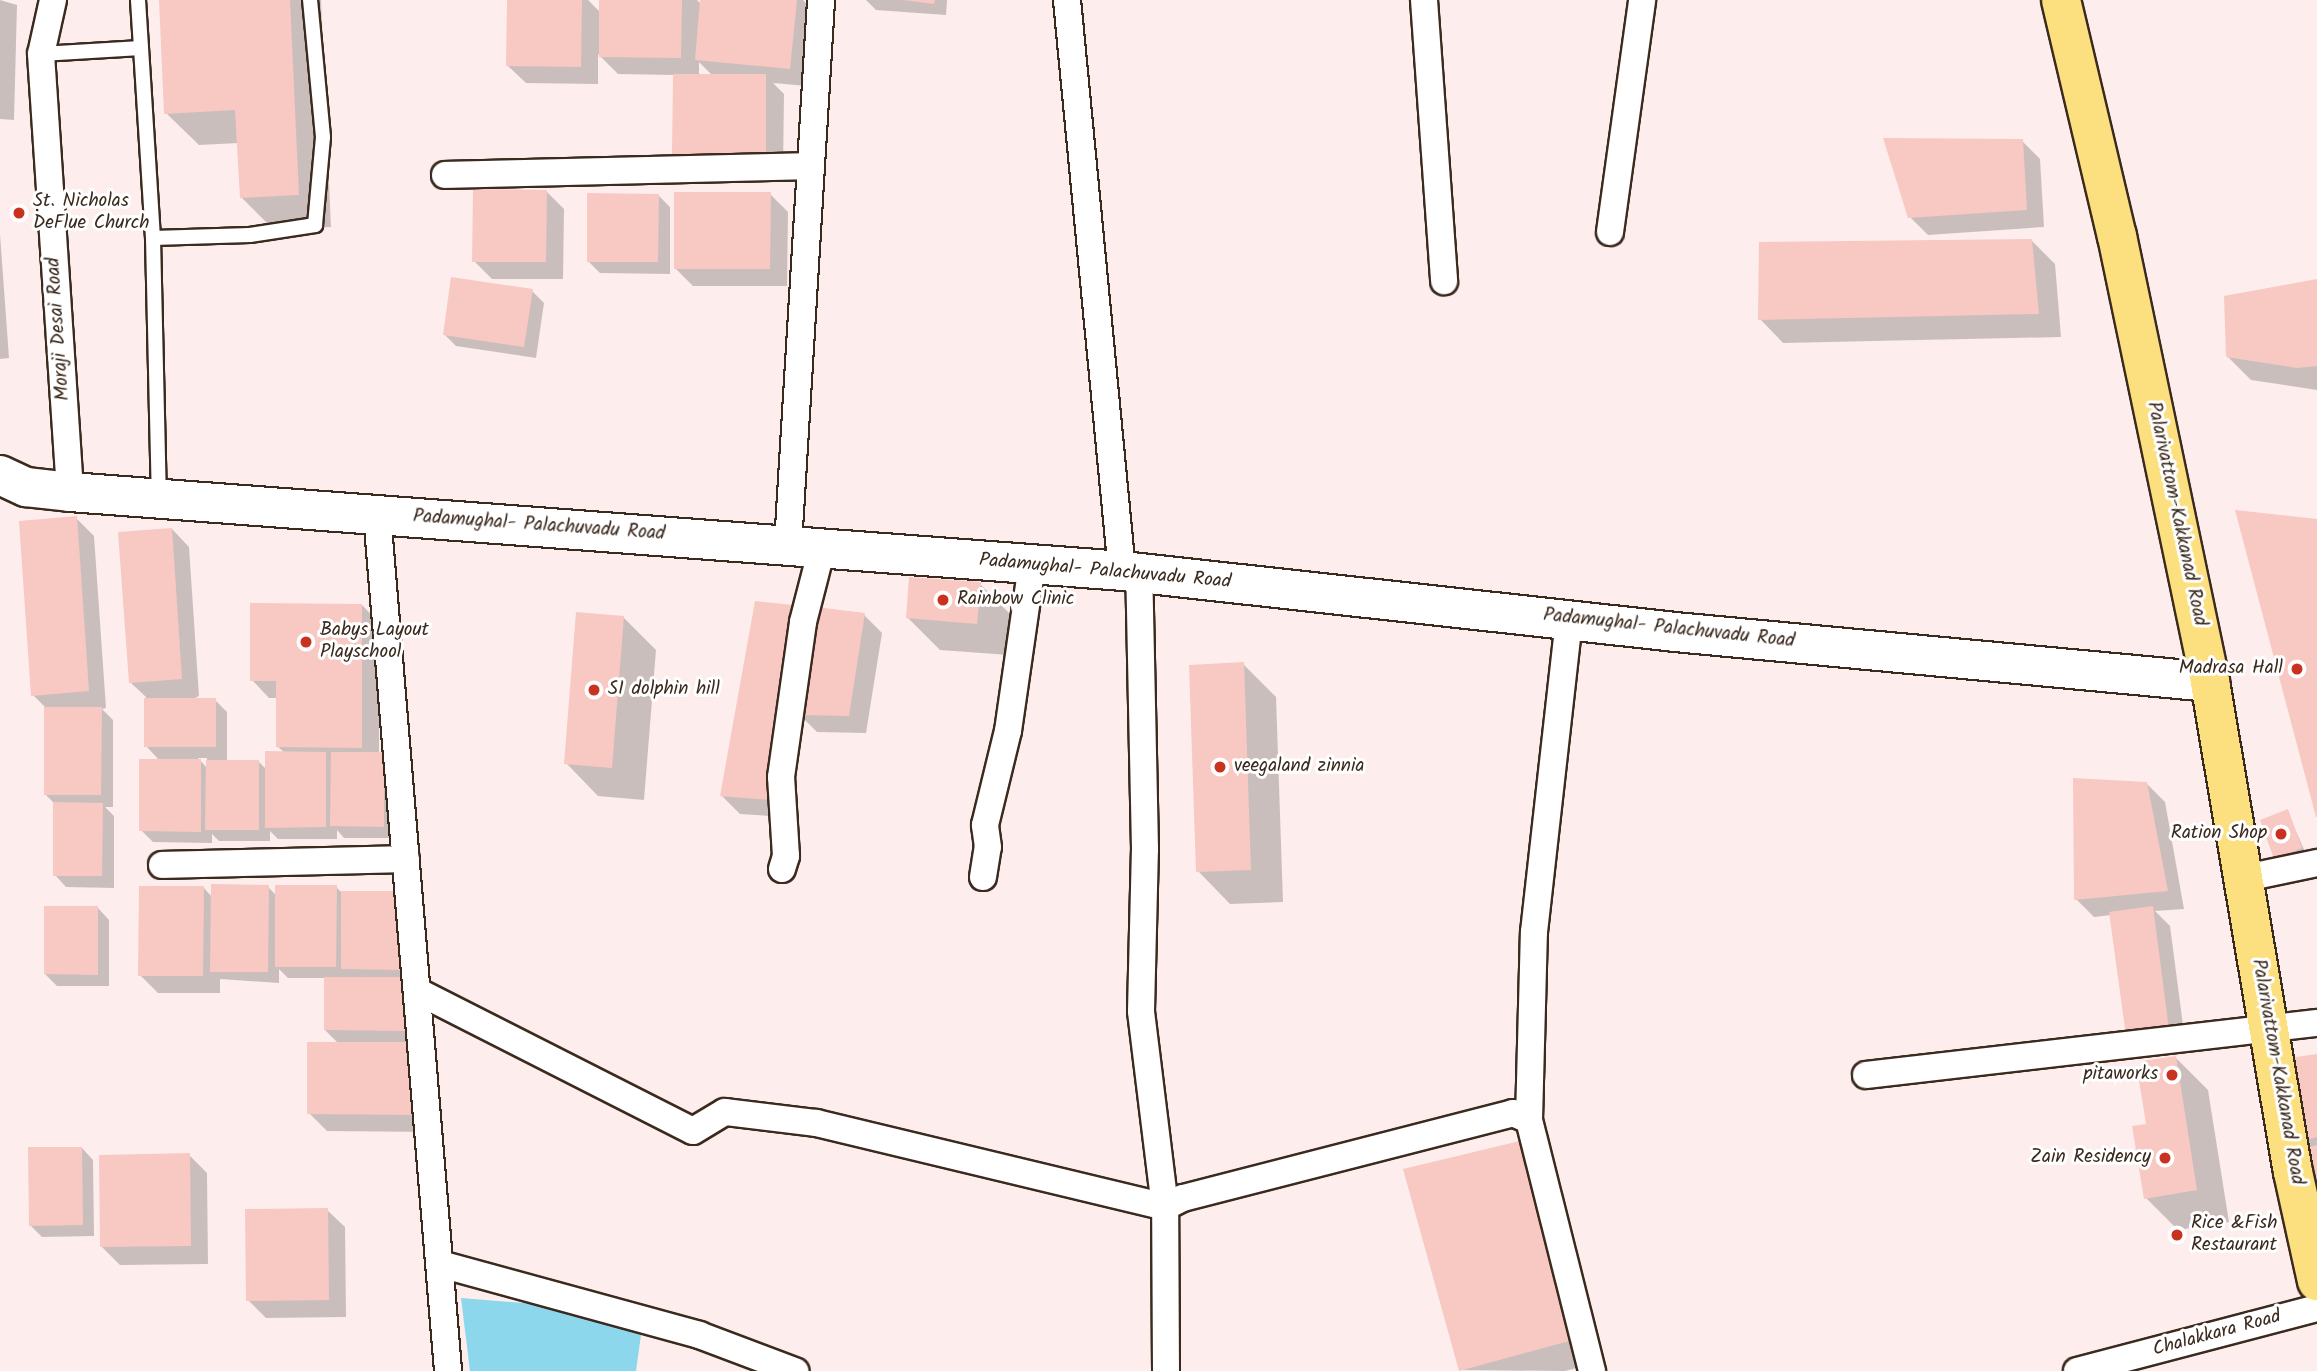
<!DOCTYPE html>
<style>
body{margin:0}
#map{position:relative;width:2317px;height:1371px;overflow:hidden;background:#fdeeed;font-family:Kalam,sans-serif}
div>[style]{position:absolute}
[style*='--x']{left:calc(var(--x)*1px);top:calc(var(--y)*1px);width:calc(var(--w)*1px);rotate:calc(var(--a)*1deg)}
.water>*{inset:0;background:#8cd7ec}
.shadow>*{inset:0;background:#0003}
.building>*{inset:0;background:#f8c8c2}
.roads{filter:drop-shadow(2px 0 #3b2a1e) drop-shadow(-2px 0 #3b2a1e) drop-shadow(0 2px #3b2a1e) drop-shadow(0 -2px #3b2a1e)}
.service>*{height:14px;margin:-7px;padding:0 7px;transform-origin:7px;border-radius:7px;background:#fff}
.minor>*{height:26px;margin:-13px;padding:0 13px;transform-origin:13px;border-radius:13px;background:#fff}
.secondary>*{height:38px;margin:-19px;padding:0 19px;transform-origin:19px;border-radius:19px;background:#fff}
.primary>*{height:38px;margin:-19px;padding:0 19px;transform-origin:19px;border-radius:19px;background:#fce080}
.dots>*{width:19px;height:19px;translate:-50% -50%;box-sizing:border-box;border:4px solid #fff;border-radius:50%}
span{translate:-50% -50%;white-space:nowrap;text-align:center;line-height:1.15;-webkit-text-stroke:6px #fff;paint-order:stroke}
.poi-label{font-size:19px;color:#3b2a1e}
.left{translate:0 -50%;text-align:left}
.right{translate:-100% -50%;text-align:right}
.street-label{font-size:19px;color:#3b2a1e}
</style>
<div id="map">
<div class="water">
<div style="clip-path:polygon(461px 1298px,644px 1313px,636px 1371px,470px 1371px)"></div>
</div>
<div class="shadow">
<div style="clip-path:polygon(0 0,17px 5px,14px 120px,0 119px)"></div>
<div style="clip-path:polygon(161px 0,321px 0,331px 227px,274px 230px,241px 197px,239px 143px,199px 145px,166px 113px)"></div>
<div style="clip-path:polygon(evenodd,509px 0,588px 0,601px 13px,601px 0,697px 0,702px 5px,702px 0,803px 0,814px 12px,807px 86px,773px 83px,784px 94px,783px 172px,692px 171px,674px 153px,674px 75px,618px 74px,598px 54px,598px 84px,526px 83px,508px 66px,509px 0,699px 62px,713px 76px,699px 75px,699px 62px)"></div>
<div style="clip-path:polygon(866px 0,947px 0,946px 15px,876px 10px)"></div>
<div style="clip-path:polygon(2022px 141px,2040px 159px,2044px 227px,1928px 235px,1910px 217px)"></div>
<div style="clip-path:polygon(546px 191px,564px 209px,563px 279px,492px 279px,474px 261px)"></div>
<div style="clip-path:polygon(770px 194px,788px 212px,787px 286px,693px 286px,675px 268px)"></div>
<div style="clip-path:polygon(658px 195px,670px 207px,670px 274px,600px 273px,588px 261px)"></div>
<div style="clip-path:polygon(0 234px,9px 358px,0 359px)"></div>
<div style="clip-path:polygon(2032px 241px,2055px 264px,2061px 337px,1783px 343px,1760px 319px)"></div>
<div style="clip-path:polygon(2317px 281px,2317px 390px,2251px 380px,2227px 356px)"></div>
<div style="clip-path:polygon(532px 291px,544px 303px,536px 358px,456px 346px,444px 334px)"></div>
<div style="clip-path:polygon(76px 518px,94px 536px,106px 708px,102px 709px,113px 720px,113px 807px,105px 807px,114px 816px,114px 888px,66px 887px,55px 875px,55px 804px,46px 795px,46px 708px,33px 695px)"></div>
<div style="clip-path:polygon(evenodd,172px 529px,189px 547px,199px 696px,191px 700px,215px 700px,227px 712px,227px 762px,259px 762px,267px 770px,285px 753px,278px 747px,278px 698px,269px 698px,252px 680px,362px 605px,379px 623px,379px 753px,395px 765px,395px 838px,344px 838px,337px 830px,337px 839px,278px 839px,270px 831px,270px 841px,219px 841px,212px 834px,212px 843px,153px 842px,141px 830px,160px 761px,146px 746px,146px 697px,130px 682px,172px 529px,198px 758px,207px 758px,207px 768px,198px 758px)"></div>
<div style="clip-path:polygon(980px 584px,1013px 617px,1009px 655px,940px 650px,907px 617px)"></div>
<div style="clip-path:polygon(793px 607px,811px 625px,864px 615px,882px 633px,866px 733px,817px 732px,800px 715px,787px 817px,740px 814px,722px 796px)"></div>
<div style="clip-path:polygon(623px 617px,656px 650px,644px 800px,598px 796px,566px 763px)"></div>
<div style="clip-path:polygon(1243px 664px,1276px 697px,1283px 902px,1230px 904px,1198px 871px)"></div>
<div style="clip-path:polygon(2147px 784px,2165px 802px,2184px 909px,2155px 911px,2170px 926px,2186px 1048px,2145px 1053px,2111px 915px,2094px 917px,2076px 899px)"></div>
<div style="clip-path:polygon(2287px 811px,2306px 854px,2281px 863px,2276px 858px)"></div>
<div style="clip-path:polygon(203px 887px,212px 897px,268px 887px,277px 896px,336px 887px,341px 892px,401px 892px,434px 1132px,327px 1131px,309px 1113px,339px 1044px,325px 1030px,326px 978px,288px 978px,279px 969px,279px 983px,220px 979px,220px 993px,158px 993px,140px 975px)"></div>
<div style="clip-path:polygon(98px 908px,109px 920px,109px 986px,57px 986px,45px 974px)"></div>
<div style="clip-path:polygon(2317px 1056px,2317px 1201px,2302px 1141px)"></div>
<div style="clip-path:polygon(2175px 1057px,2208px 1090px,2229px 1222px,2178px 1230px,2146px 1198px,2148px 1125px)"></div>
<div style="clip-path:polygon(82px 1148px,93px 1160px,94px 1236px,42px 1237px,30px 1225px)"></div>
<div style="clip-path:polygon(189px 1155px,207px 1173px,208px 1264px,120px 1265px,102px 1247px)"></div>
<div style="clip-path:polygon(1405px 1170px,1595px 1363px,1565px 1371px,1461px 1370px)"></div>
<div style="clip-path:polygon(327px 1210px,345px 1227px,346px 1317px,266px 1318px,248px 1300px)"></div>
</div>
<div class="building">
<div style="clip-path:polygon(159px 0,290px 0,299px 195px,240px 198px,235px 110px,164px 114px)"></div>
<div style="clip-path:polygon(507px 0,582px 0,581px 67px,506px 66px)"></div>
<div style="clip-path:polygon(599px 0,682px 0,681px 58px,599px 57px)"></div>
<div style="clip-path:polygon(700px 0,797px 0,790px 69px,695px 60px)"></div>
<div style="clip-path:polygon(903px 0,935px 0,934px 4px)"></div>
<div style="clip-path:polygon(673px 74px,766px 74px,766px 155px,672px 154px)"></div>
<div style="clip-path:polygon(1883px 138px,2023px 139px,2027px 210px,1908px 218px)"></div>
<div style="clip-path:polygon(473px 189px,547px 190px,546px 262px,472px 262px)"></div>
<div style="clip-path:polygon(674px 192px,771px 192px,770px 269px,674px 269px)"></div>
<div style="clip-path:polygon(587px 193px,659px 194px,658px 262px,587px 262px)"></div>
<div style="clip-path:polygon(2032px 239px,2039px 314px,1758px 320px,1759px 242px)"></div>
<div style="clip-path:polygon(451px 277px,533px 289px,524px 347px,443px 335px)"></div>
<div style="clip-path:polygon(2317px 279px,2317px 366px,2297px 368px,2226px 357px,2224px 296px)"></div>
<div style="clip-path:polygon(2235px 510px,2317px 519px,2317px 817px,2316px 817px)"></div>
<div style="clip-path:polygon(77px 516px,89px 691px,31px 696px,19px 521px)"></div>
<div style="clip-path:polygon(172px 528px,182px 679px,129px 683px,118px 532px)"></div>
<div style="clip-path:polygon(909px 577px,981px 582px,977px 624px,906px 618px)"></div>
<div style="clip-path:polygon(755px 601px,793px 605px,770px 800px,720px 796px)"></div>
<div style="clip-path:polygon(250px 603px,362px 604px,362px 748px,276px 747px,276px 681px,250px 681px)"></div>
<div style="clip-path:polygon(816px 607px,865px 613px,849px 716px,798px 715px)"></div>
<div style="clip-path:polygon(576px 612px,624px 616px,612px 768px,564px 764px)"></div>
<div style="clip-path:polygon(1244px 662px,1251px 870px,1196px 872px,1189px 665px)"></div>
<div style="clip-path:polygon(144px 698px,216px 698px,216px 747px,144px 747px)"></div>
<div style="clip-path:polygon(44px 707px,102px 707px,101px 795px,44px 795px)"></div>
<div style="clip-path:polygon(265px 751px,326px 752px,326px 827px,265px 828px)"></div>
<div style="clip-path:polygon(331px 752px,384px 752px,384px 827px,330px 826px)"></div>
<div style="clip-path:polygon(139px 759px,201px 759px,201px 832px,139px 831px)"></div>
<div style="clip-path:polygon(206px 760px,259px 760px,259px 830px,205px 830px)"></div>
<div style="clip-path:polygon(2073px 778px,2147px 782px,2168px 891px,2074px 900px)"></div>
<div style="clip-path:polygon(53px 802px,103px 803px,102px 876px,53px 876px)"></div>
<div style="clip-path:polygon(2288px 809px,2302px 848px,2274px 859px,2260px 820px)"></div>
<div style="clip-path:polygon(211px 884px,269px 885px,268px 972px,210px 972px)"></div>
<div style="clip-path:polygon(275px 885px,337px 885px,336px 967px,275px 967px)"></div>
<div style="clip-path:polygon(139px 886px,204px 886px,203px 976px,138px 976px)"></div>
<div style="clip-path:polygon(341px 891px,402px 891px,402px 970px,341px 969px)"></div>
<div style="clip-path:polygon(44px 906px,98px 906px,98px 975px,44px 974px)"></div>
<div style="clip-path:polygon(2153px 906px,2169px 1030px,2126px 1036px,2109px 912px)"></div>
<div style="clip-path:polygon(324px 977px,406px 977px,405px 1031px,324px 1030px)"></div>
<div style="clip-path:polygon(307px 1042px,417px 1042px,417px 1115px,307px 1114px)"></div>
<div style="clip-path:polygon(2317px 1054px,2317px 1137px,2300px 1142px,2289px 1058px)"></div>
<div style="clip-path:polygon(2176px 1056px,2197px 1190px,2144px 1199px,2132px 1126px,2146px 1124px,2138px 1074px,2144px 1073px,2142px 1061px)"></div>
<div style="clip-path:polygon(1524px 1140px,1573px 1340px,1459px 1371px,1403px 1169px)"></div>
<div style="clip-path:polygon(2317px 1145px,2317px 1196px,2303px 1149px)"></div>
<div style="clip-path:polygon(28px 1147px,82px 1147px,83px 1225px,29px 1226px)"></div>
<div style="clip-path:polygon(190px 1153px,191px 1246px,100px 1247px,99px 1155px)"></div>
<div style="clip-path:polygon(328px 1208px,329px 1300px,246px 1301px,245px 1209px)"></div>
</div>
<div class="roads">
<div class="service">
<div style="--x:138;--y:0;--w:238;--a:86.4"></div>
<div style="--x:153;--y:238;--w:258;--a:88.7"></div>
<div style="--x:41;--y:54;--w:100;--a:-3.4"></div>
<div style="--x:153;--y:238;--w:97;--a:-1.8"></div>
<div style="--x:250;--y:235;--w:66;--a:-8.7"></div>
<div style="--x:315;--y:225;--w:88;--a:-84.8"></div>
<div style="--x:323;--y:137;--w:138;--a:-95.4"></div>
</div>
<div class="minor">
<div style="--x:53;--y:0;--w:55;--a:102.5"></div>
<div style="--x:41;--y:54;--w:439;--a:86.2"></div>
<div style="--x:1067;--y:0;--w:574;--a:84.5"></div>
<div style="--x:1424;--y:0;--w:282;--a:85.9"></div>
<div style="--x:445;--y:175;--w:366;--a:-1.4"></div>
<div style="--x:1610;--y:232;--w:234;--a:-82.1"></div>
<div style="--x:377;--y:514;--w:860;--a:85.26"></div>
<div style="--x:788;--y:545;--w:546;--a:-86.53"></div>
<div style="--x:162;--y:865;--w:244;--a:-1.4"></div>
<div style="--x:782;--y:869;--w:14;--a:-73"></div>
<div style="--x:786;--y:856;--w:79;--a:-93.6"></div>
<div style="--x:781;--y:777;--w:157;--a:-81.9"></div>
<div style="--x:803;--y:622;--w:76;--a:-75.6"></div>
<div style="--x:983;--y:877;--w:30;--a:-81"></div>
<div style="--x:988;--y:847;--w:22;--a:-98"></div>
<div style="--x:985;--y:825;--w:97;--a:-76.3"></div>
<div style="--x:1008;--y:731;--w:169;--a:-81.8"></div>
<div style="--x:2245;--y:878;--w:74;--a:-11.8"></div>
<div style="--x:417;--y:991;--w:309;--a:26.9"></div>
<div style="--x:693;--y:1131;--w:37;--a:-31"></div>
<div style="--x:725;--y:1112;--w:92;--a:6.9"></div>
<div style="--x:816;--y:1123;--w:359;--a:13.5"></div>
<div style="--x:1165;--y:1207;--w:197;--a:-97"></div>
<div style="--x:1141;--y:1011;--w:162;--a:-88.6"></div>
<div style="--x:1145;--y:849;--w:277;--a:-91.2"></div>
<div style="--x:1866;--y:1075;--w:454;--a:-6.6"></div>
<div style="--x:1529;--y:1120;--w:188;--a:-88.5"></div>
<div style="--x:1534;--y:932;--w:316;--a:-83.6"></div>
<div style="--x:440;--y:1264;--w:269;--a:15.3"></div>
<div style="--x:699;--y:1335;--w:103;--a:20.6"></div>
<div style="--x:1166;--y:1371;--w:164;--a:-90.3"></div>
<div style="--x:1165;--y:1207;--w:20;--a:-27"></div>
<div style="--x:1183;--y:1198;--w:341;--a:-14.4"></div>
<div style="--x:1513;--y:1113;--w:17;--a:24"></div>
<div style="--x:1529;--y:1120;--w:259;--a:75.9"></div>
<div style="--x:2077;--y:1371;--w:248;--a:-14.7"></div>
</div>
<div class="secondary">
<div style="--x:0;--y:475;--w:29;--a:25"></div>
<div style="--x:26;--y:487;--w:44;--a:6.5"></div>
<div style="--x:70;--y:492;--w:1055;--a:4.29"></div>
<div style="--x:1122;--y:571;--w:556;--a:6.29"></div>
<div style="--x:1675;--y:632;--w:537;--a:5.34"></div>
</div>
<div class="primary">
<div style="--x:2061;--y:0;--w:243;--a:76.7"></div>
<div style="--x:2117;--y:236;--w:456;--a:78.2"></div>
<div style="--x:2210;--y:682;--w:497;--a:80.4"></div>
<div style="--x:2293;--y:1172;--w:112;--a:77.6"></div>
</div>
</div>
<div class="dots">
<div style="left:19px;top:213px;background:#c8321e"></div>
<div style="left:943px;top:600px;background:#c8321e"></div>
<div style="left:306px;top:642px;background:#c8321e"></div>
<div style="left:2297px;top:669px;background:#c8321e"></div>
<div style="left:594px;top:690px;background:#c8321e"></div>
<div style="left:1220px;top:767px;background:#c8321e"></div>
<div style="left:2281px;top:834px;background:#c8321e"></div>
<div style="left:2172px;top:1075px;background:#c8321e"></div>
<div style="left:2165px;top:1158px;background:#c8321e"></div>
<div style="left:2177px;top:1235px;background:#c8321e"></div>
</div>
<div class="poi-label">
<span class="left" style="left:33px;top:213px">St. Nicholas<br>DeFlue Church</span>
<span class="left" style="left:957px;top:600px">Rainbow Clinic</span>
<span class="left" style="left:320px;top:642px">Babys Layout<br>Playschool</span>
<span class="right" style="left:2283px;top:669px">Madrasa Hall</span>
<span class="left" style="left:608px;top:690px">SI dolphin hill</span>
<span class="left" style="left:1234px;top:767px">veegaland zinnia</span>
<span class="right" style="left:2267px;top:834px">Ration Shop</span>
<span class="right" style="left:2158px;top:1075px">pitaworks</span>
<span class="right" style="left:2151px;top:1158px">Zain Residency</span>
<span class="left" style="left:2191px;top:1235px">Rice &amp;Fish<br>Restaurant</span>
</div>
<div class="street-label">
<span style="left:59px;top:329px;rotate:-94deg">Moraji Desai Road</span>
<span style="left:2176px;top:514px;rotate:78deg">Palarivattom-Kakkanad Road</span>
<span style="left:539px;top:526px;rotate:4deg">Padamughal- Palachuvadu Road</span>
<span style="left:1105px;top:572px;rotate:5deg">Padamughal- Palachuvadu Road</span>
<span style="left:1669px;top:629px;rotate:6deg">Padamughal- Palachuvadu Road</span>
<span style="left:2277px;top:1072px;rotate:80deg">Palarivattom-Kakkanad Road</span>
<span style="left:2217px;top:1334px;rotate:-15deg">Chalakkara Road</span>
</div>
</div>
